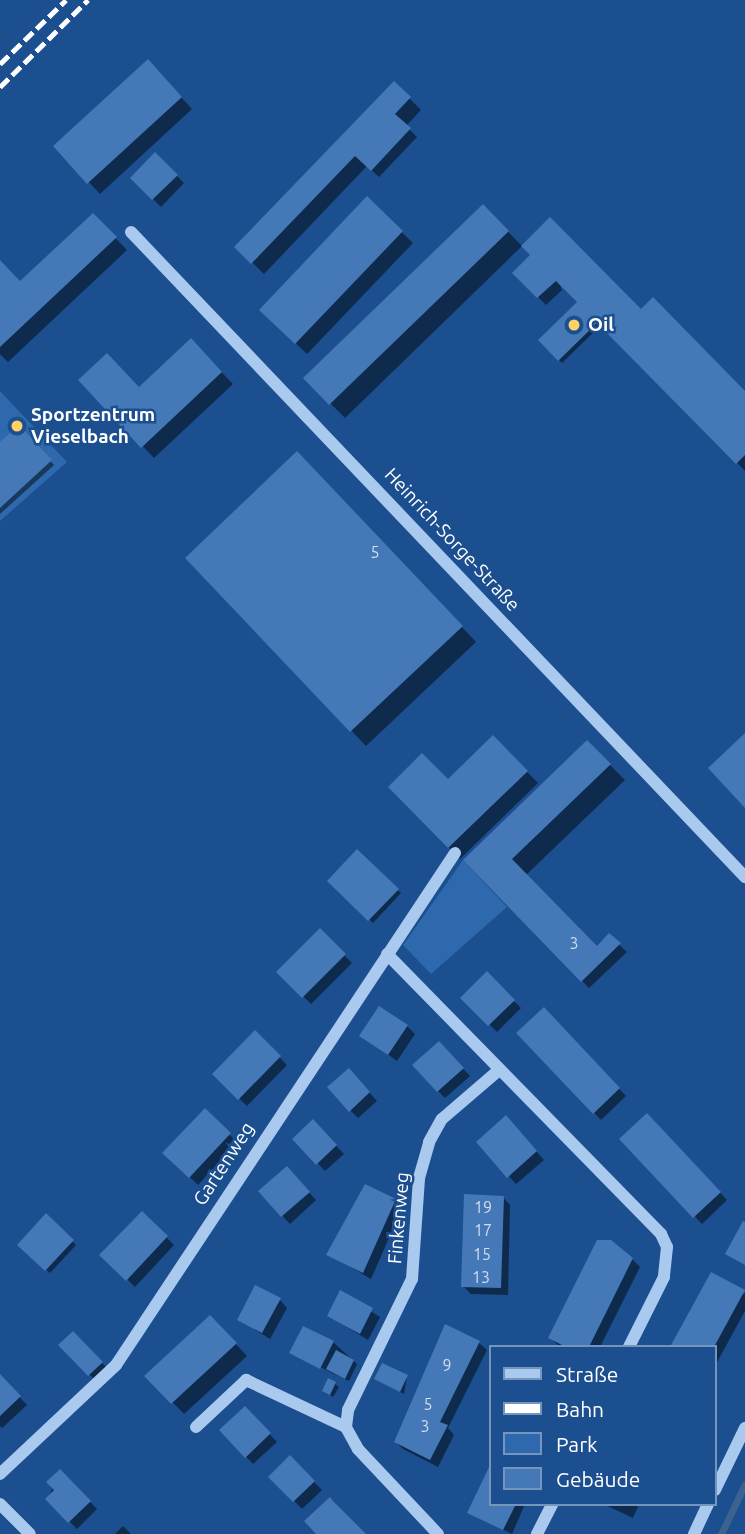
<!DOCTYPE html>
<meta charset="utf-8">
<style>
body{margin:0}
#map{position:relative;width:745px;height:1534px;overflow:hidden;background:#1b4f8f;font-family:Ubuntu,sans-serif}
div>[style]{position:absolute}
[style*='--x']{left:calc(var(--x)*1px);top:calc(var(--y)*1px);width:calc(var(--w)*1px);rotate:calc(var(--a)*1deg)}
.green>*{inset:0;background:#2e69ad}
.shadow>*{inset:0;background:#0007}
.stream>*{height:7px;margin:-3.5px;padding:0 3.5px;transform-origin:3.5px;border-radius:3.5px;background:#3c6290}
.building>*{inset:0;background:#4478b7}
.minor>*{height:12px;margin:-6px;padding:0 6px;transform-origin:6px;border-radius:6px;background:#a9c9ee}
.rail>*{height:5px;margin-top:-2.5px;transform-origin:0;background:repeating-linear-gradient(90deg,#fff 0 12px,transparent 0 17px)}
.dots>*{width:19px;height:19px;translate:-50% -50%;box-sizing:border-box;border:4px solid #1b4f8f;border-radius:50%}
span{translate:-50% -50%;white-space:nowrap;text-align:center;line-height:1.15;-webkit-text-stroke:5px #1b4f8f;paint-order:stroke}
.number-label{font-size:16px;color:#d0dded}
.number-label span{-webkit-text-stroke-width:0}
.poi-label{font-size:19px;color:#fff;font-weight:700}
.left{translate:0 -50%;text-align:left}
.street-label{font-size:19px;color:#fff}
.legend{position:absolute;left:489px;top:1345px;width:228px;height:161px;box-sizing:border-box;background:#1b4f8f;border:2px solid #7695bc;margin:0;padding:9px 12px;list-style:none;font-size:21px;color:#fff}
.legend li{display:flex;align-items:center;gap:14px;height:35px}
.legend b{width:35px;border:2px solid #7695bc}
</style>
<div id="map">
<div class="green">
<div style="clip-path:polygon(0 391px,67px 462px,0 521px)"></div>
<div style="clip-path:polygon(463px 860px,507px 907px,431px 974px,403px 945px)"></div>
</div>
<div class="shadow">
<div style="clip-path:polygon(159px 73px,192px 109px,100px 194px,55px 146px)"></div>
<div style="clip-path:polygon(394px 83px,421px 110px,406px 126px,417px 137px,379px 177px,367px 166px,264px 274px,237px 247px)"></div>
<div style="clip-path:polygon(155px 154px,184px 183px,161px 207px,132px 178px)"></div>
<div style="clip-path:polygon(367px 199px,413px 243px,307px 354px,261px 310px)"></div>
<div style="clip-path:polygon(483px 206px,522px 246px,345px 418px,305px 378px)"></div>
<div style="clip-path:polygon(93px 215px,127px 250px,8px 362px,0 354px,0 262px,20px 283px)"></div>
<div style="clip-path:polygon(533px 255px,641px 312px,745px 393px,745px 471px,601px 325px,562px 363px,540px 340px,579px 302px,557px 279px,562px 290px,546px 305px,514px 273px)"></div>
<div style="clip-path:polygon(202px 352px,233px 384px,154px 458px,80px 380px,139px 389px)"></div>
<div style="clip-path:polygon(19px 427px,54px 465px,0 514px,0 445px)"></div>
<div style="clip-path:polygon(312px 468px,476px 642px,366px 746px,187px 558px)"></div>
<div style="clip-path:polygon(493px 737px,538px 783px,460px 859px,390px 787px,448px 781px)"></div>
<div style="clip-path:polygon(587px 742px,625px 780px,526px 875px,597px 949px,609px 936px,627px 952px,589px 988px,465px 860px)"></div>
<div style="clip-path:polygon(357px 851px,401px 893px,373px 923px,329px 881px)"></div>
<div style="clip-path:polygon(320px 931px,352px 963px,311px 1004px,279px 972px)"></div>
<div style="clip-path:polygon(487px 974px,521px 1008px,497px 1032px,463px 998px)"></div>
<div style="clip-path:polygon(544px 1010px,626px 1096px,601px 1120px,519px 1033px)"></div>
<div style="clip-path:polygon(407px 1026px,415px 1034px,397px 1061px,362px 1036px)"></div>
<div style="clip-path:polygon(255px 1032px,287px 1065px,247px 1106px,214px 1074px)"></div>
<div style="clip-path:polygon(446px 1051px,470px 1076px,445px 1098px,438px 1091px)"></div>
<div style="clip-path:polygon(356px 1078px,377px 1101px,358px 1118px,350px 1110px)"></div>
<div style="clip-path:polygon(205px 1111px,237px 1142px,198px 1185px,165px 1153px)"></div>
<div style="clip-path:polygon(647px 1115px,727px 1200px,702px 1224px,625px 1142px)"></div>
<div style="clip-path:polygon(313px 1122px,344px 1154px,325px 1171px,295px 1139px)"></div>
<div style="clip-path:polygon(513px 1125px,544px 1160px,516px 1184px,478px 1142px)"></div>
<div style="clip-path:polygon(294px 1176px,316px 1200px,290px 1224px,260px 1192px)"></div>
<div style="clip-path:polygon(503px 1197px,510px 1205px,508px 1295px,471px 1294px,463px 1286px)"></div>
<div style="clip-path:polygon(395px 1201px,402px 1208px,371px 1279px,329px 1254px)"></div>
<div style="clip-path:polygon(142px 1213px,174px 1245px,135px 1287px,102px 1255px)"></div>
<div style="clip-path:polygon(46px 1216px,76px 1245px,50px 1273px,19px 1245px)"></div>
<div style="clip-path:polygon(632px 1259px,640px 1267px,600px 1347px,558px 1345px,550px 1338px)"></div>
<div style="clip-path:polygon(341px 1293px,380px 1317px,368px 1340px,329px 1316px)"></div>
<div style="clip-path:polygon(745px 1293px,745px 1311px,715px 1366px,715px 1347px,672px 1347px)"></div>
<div style="clip-path:polygon(280px 1300px,287px 1308px,270px 1339px,239px 1319px)"></div>
<div style="clip-path:polygon(221px 1328px,247px 1356px,184px 1414px,147px 1376px)"></div>
<div style="clip-path:polygon(73px 1333px,109px 1370px,97px 1382px,60px 1345px)"></div>
<div style="clip-path:polygon(333px 1342px,357px 1364px,349px 1381px,291px 1353px)"></div>
<div style="clip-path:polygon(479px 1343px,487px 1350px,448px 1428px,454px 1435px,438px 1467px,403px 1449px,396px 1442px)"></div>
<div style="clip-path:polygon(407px 1376px,404px 1394px,376px 1379px)"></div>
<div style="clip-path:polygon(0 1377px,27px 1405px,2px 1428px,0 1426px)"></div>
<div style="clip-path:polygon(335px 1384px,339px 1387px,333px 1397px,324px 1390px)"></div>
<div style="clip-path:polygon(245px 1408px,277px 1442px,253px 1464px,222px 1431px)"></div>
<div style="clip-path:polygon(290px 1458px,322px 1490px,302px 1509px,271px 1477px)"></div>
<div style="clip-path:polygon(491px 1464px,491px 1504px,525px 1504px,512px 1534px,469px 1512px)"></div>
<div style="clip-path:polygon(60px 1471px,97px 1509px,77px 1529px,48px 1499px)"></div>
<div style="clip-path:polygon(603px 1504px,639px 1504px,633px 1518px)"></div>
<div style="clip-path:polygon(123px 1526px,131px 1534px,115px 1534px)"></div>
</div>
<div class="stream">
<div style="--x:721;--y:1534;--w:55;--a:-64.4"></div>
</div>
<div class="building">
<div style="clip-path:polygon(148px 59px,182px 97px,87px 184px,53px 146px)"></div>
<div style="clip-path:polygon(394px 81px,411px 97px,395px 114px,411px 128px,371px 171px,355px 156px,251px 264px,234px 247px)"></div>
<div style="clip-path:polygon(155px 152px,178px 175px,152px 200px,130px 178px)"></div>
<div style="clip-path:polygon(367px 196px,403px 231px,295px 344px,259px 310px)"></div>
<div style="clip-path:polygon(483px 204px,509px 231px,329px 405px,303px 378px)"></div>
<div style="clip-path:polygon(93px 213px,117px 237px,0 347px,0 260px,20px 281px)"></div>
<div style="clip-path:polygon(550px 217px,641px 309px,653px 297px,745px 391px,745px 455px,736px 464px,597px 323px,558px 361px,538px 340px,577px 302px,556px 281px,537px 298px,512px 273px,530px 255px,521px 246px)"></div>
<div style="clip-path:polygon(191px 338px,222px 372px,141px 448px,78px 380px,107px 353px,139px 387px)"></div>
<div style="clip-path:polygon(19px 425px,52px 460px,0 508px,0 442px)"></div>
<div style="clip-path:polygon(297px 451px,463px 626px,350px 732px,185px 558px)"></div>
<div style="clip-path:polygon(745px 733px,745px 808px,708px 768px)"></div>
<div style="clip-path:polygon(493px 735px,528px 771px,448px 848px,388px 787px,422px 753px,448px 779px)"></div>
<div style="clip-path:polygon(587px 740px,611px 764px,512px 859px,597px 946px,609px 933px,621px 943px,581px 982px,463px 860px)"></div>
<div style="clip-path:polygon(357px 849px,399px 889px,368px 921px,327px 881px)"></div>
<div style="clip-path:polygon(320px 928px,346px 954px,302px 998px,276px 972px)"></div>
<div style="clip-path:polygon(487px 971px,515px 1000px,488px 1026px,460px 998px)"></div>
<div style="clip-path:polygon(379px 1006px,408px 1025px,388px 1055px,359px 1036px)"></div>
<div style="clip-path:polygon(544px 1007px,620px 1088px,593px 1114px,516px 1033px)"></div>
<div style="clip-path:polygon(255px 1030px,281px 1056px,238px 1100px,212px 1074px)"></div>
<div style="clip-path:polygon(439px 1041px,464px 1068px,437px 1092px,412px 1065px)"></div>
<div style="clip-path:polygon(349px 1068px,370px 1092px,349px 1112px,327px 1087px)"></div>
<div style="clip-path:polygon(205px 1108px,231px 1133px,189px 1178px,162px 1153px)"></div>
<div style="clip-path:polygon(647px 1113px,721px 1192px,693px 1218px,619px 1139px)"></div>
<div style="clip-path:polygon(506px 1115px,537px 1151px,507px 1178px,476px 1142px)"></div>
<div style="clip-path:polygon(313px 1119px,337px 1145px,316px 1165px,292px 1139px)"></div>
<div style="clip-path:polygon(287px 1166px,310px 1192px,281px 1217px,258px 1191px)"></div>
<div style="clip-path:polygon(365px 1184px,396px 1199px,363px 1273px,326px 1255px)"></div>
<div style="clip-path:polygon(464px 1194px,504px 1196px,501px 1288px,461px 1287px)"></div>
<div style="clip-path:polygon(142px 1211px,168px 1236px,126px 1281px,99px 1255px)"></div>
<div style="clip-path:polygon(46px 1213px,74px 1240px,45px 1271px,17px 1245px)"></div>
<div style="clip-path:polygon(743px 1221px,745px 1222px,745px 1265px,725px 1254px)"></div>
<div style="clip-path:polygon(597px 1240px,611px 1240px,633px 1258px,589px 1347px,566px 1347px,548px 1338px)"></div>
<div style="clip-path:polygon(711px 1272px,745px 1290px,714px 1347px,670px 1347px)"></div>
<div style="clip-path:polygon(255px 1285px,281px 1298px,262px 1333px,237px 1320px)"></div>
<div style="clip-path:polygon(340px 1290px,373px 1308px,360px 1334px,327px 1316px)"></div>
<div style="clip-path:polygon(210px 1315px,237px 1343px,171px 1404px,144px 1376px)"></div>
<div style="clip-path:polygon(445px 1324px,480px 1341px,440px 1422px,448px 1425px,430px 1460px,394px 1442px)"></div>
<div style="clip-path:polygon(303px 1326px,334px 1341px,320px 1369px,289px 1353px)"></div>
<div style="clip-path:polygon(73px 1331px,103px 1362px,88px 1376px,58px 1345px)"></div>
<div style="clip-path:polygon(336px 1350px,354px 1360px,345px 1379px,326px 1369px)"></div>
<div style="clip-path:polygon(382px 1363px,408px 1375px,400px 1392px,374px 1379px)"></div>
<div style="clip-path:polygon(0 1374px,21px 1396px,0 1416px)"></div>
<div style="clip-path:polygon(328px 1378px,336px 1382px,330px 1395px,322px 1391px)"></div>
<div style="clip-path:polygon(245px 1406px,271px 1433px,245px 1458px,219px 1430px)"></div>
<div style="clip-path:polygon(290px 1455px,315px 1481px,293px 1502px,268px 1477px)"></div>
<div style="clip-path:polygon(491px 1463px,491px 1504px,516px 1504px,503px 1530px,467px 1513px)"></div>
<div style="clip-path:polygon(60px 1469px,91px 1501px,68px 1523px,45px 1499px,54px 1490px,46px 1482px)"></div>
<div style="clip-path:polygon(330px 1497px,333px 1501px,366px 1534px,316px 1534px,304px 1521px)"></div>
</div>
<div class="minor">
<div style="--x:131;--y:232;--w:891;--a:46.41"></div>
<div style="--x:387;--y:954;--w:392;--a:45.6"></div>
<div style="--x:661;--y:1234;--w:14;--a:65"></div>
<div style="--x:667;--y:1247;--w:30;--a:96"></div>
<div style="--x:664;--y:1277;--w:78;--a:116.6"></div>
<div style="--x:196;--y:1427;--w:69;--a:-43.2"></div>
<div style="--x:246;--y:1380;--w:110;--a:25.2"></div>
<div style="--x:0;--y:1474;--w:159;--a:-43.2"></div>
<div style="--x:116;--y:1365;--w:614;--a:-56.49"></div>
<div style="--x:715;--y:1490;--w:69;--a:-64.2"></div>
<div style="--x:0;--y:1504;--w:42;--a:45"></div>
<div style="--x:438;--y:1534;--w:117;--a:-133.3"></div>
<div style="--x:358;--y:1449;--w:25;--a:-119"></div>
<div style="--x:346;--y:1427;--w:17;--a:-83"></div>
<div style="--x:348;--y:1410;--w:146;--a:-64"></div>
<div style="--x:412;--y:1279;--w:101;--a:-86"></div>
<div style="--x:419;--y:1178;--w:37;--a:-74"></div>
<div style="--x:429;--y:1142;--w:26;--a:-61"></div>
<div style="--x:442;--y:1119;--w:75;--a:-40.7"></div>
<div style="--x:537;--y:1534;--w:34;--a:-63"></div>
<div style="--x:694;--y:1534;--w:33;--a:-65"></div>
</div>
<div class="rail">
<div style="--x:0;--y:64;--w:92;--a:-44.1"></div>
<div style="--x:0;--y:87;--w:124;--a:-44.7"></div>
</div>
<div class="dots">
<div style="left:574px;top:325px;background:#ffd166"></div>
<div style="left:17px;top:426px;background:#ffd166"></div>
</div>
<div class="number-label">
<span style="left:375px;top:552px">5</span>
<span style="left:574px;top:943px">3</span>
<span style="left:483px;top:1207px">19</span>
<span style="left:483px;top:1230px">17</span>
<span style="left:482px;top:1254px">15</span>
<span style="left:481px;top:1277px">13</span>
<span style="left:447px;top:1365px">9</span>
<span style="left:428px;top:1404px">5</span>
<span style="left:425px;top:1426px">3</span>
</div>
<div class="poi-label">
<span class="left" style="left:588px;top:325px">Oil</span>
<span class="left" style="left:31px;top:426px">Sportzentrum<br>Vieselbach</span>
</div>
<div class="street-label">
<span style="left:452px;top:540px;rotate:47deg">Heinrich-Sorge-Straße</span>
<span style="left:224px;top:1164px;rotate:-57deg">Gartenweg</span>
<span style="left:399px;top:1218px;rotate:-85deg">Finkenweg</span>
</div>
<ul class="legend">
<li><b style="height:9px;background:#a9c9ee"></b>Straße</li>
<li><b style="height:9px;background:#fff"></b>Bahn</li>
<li><b style="height:19px;background:#2e69ad"></b>Park</li>
<li><b style="height:19px;background:#4478b7"></b>Gebäude</li>
</ul>
</div>
